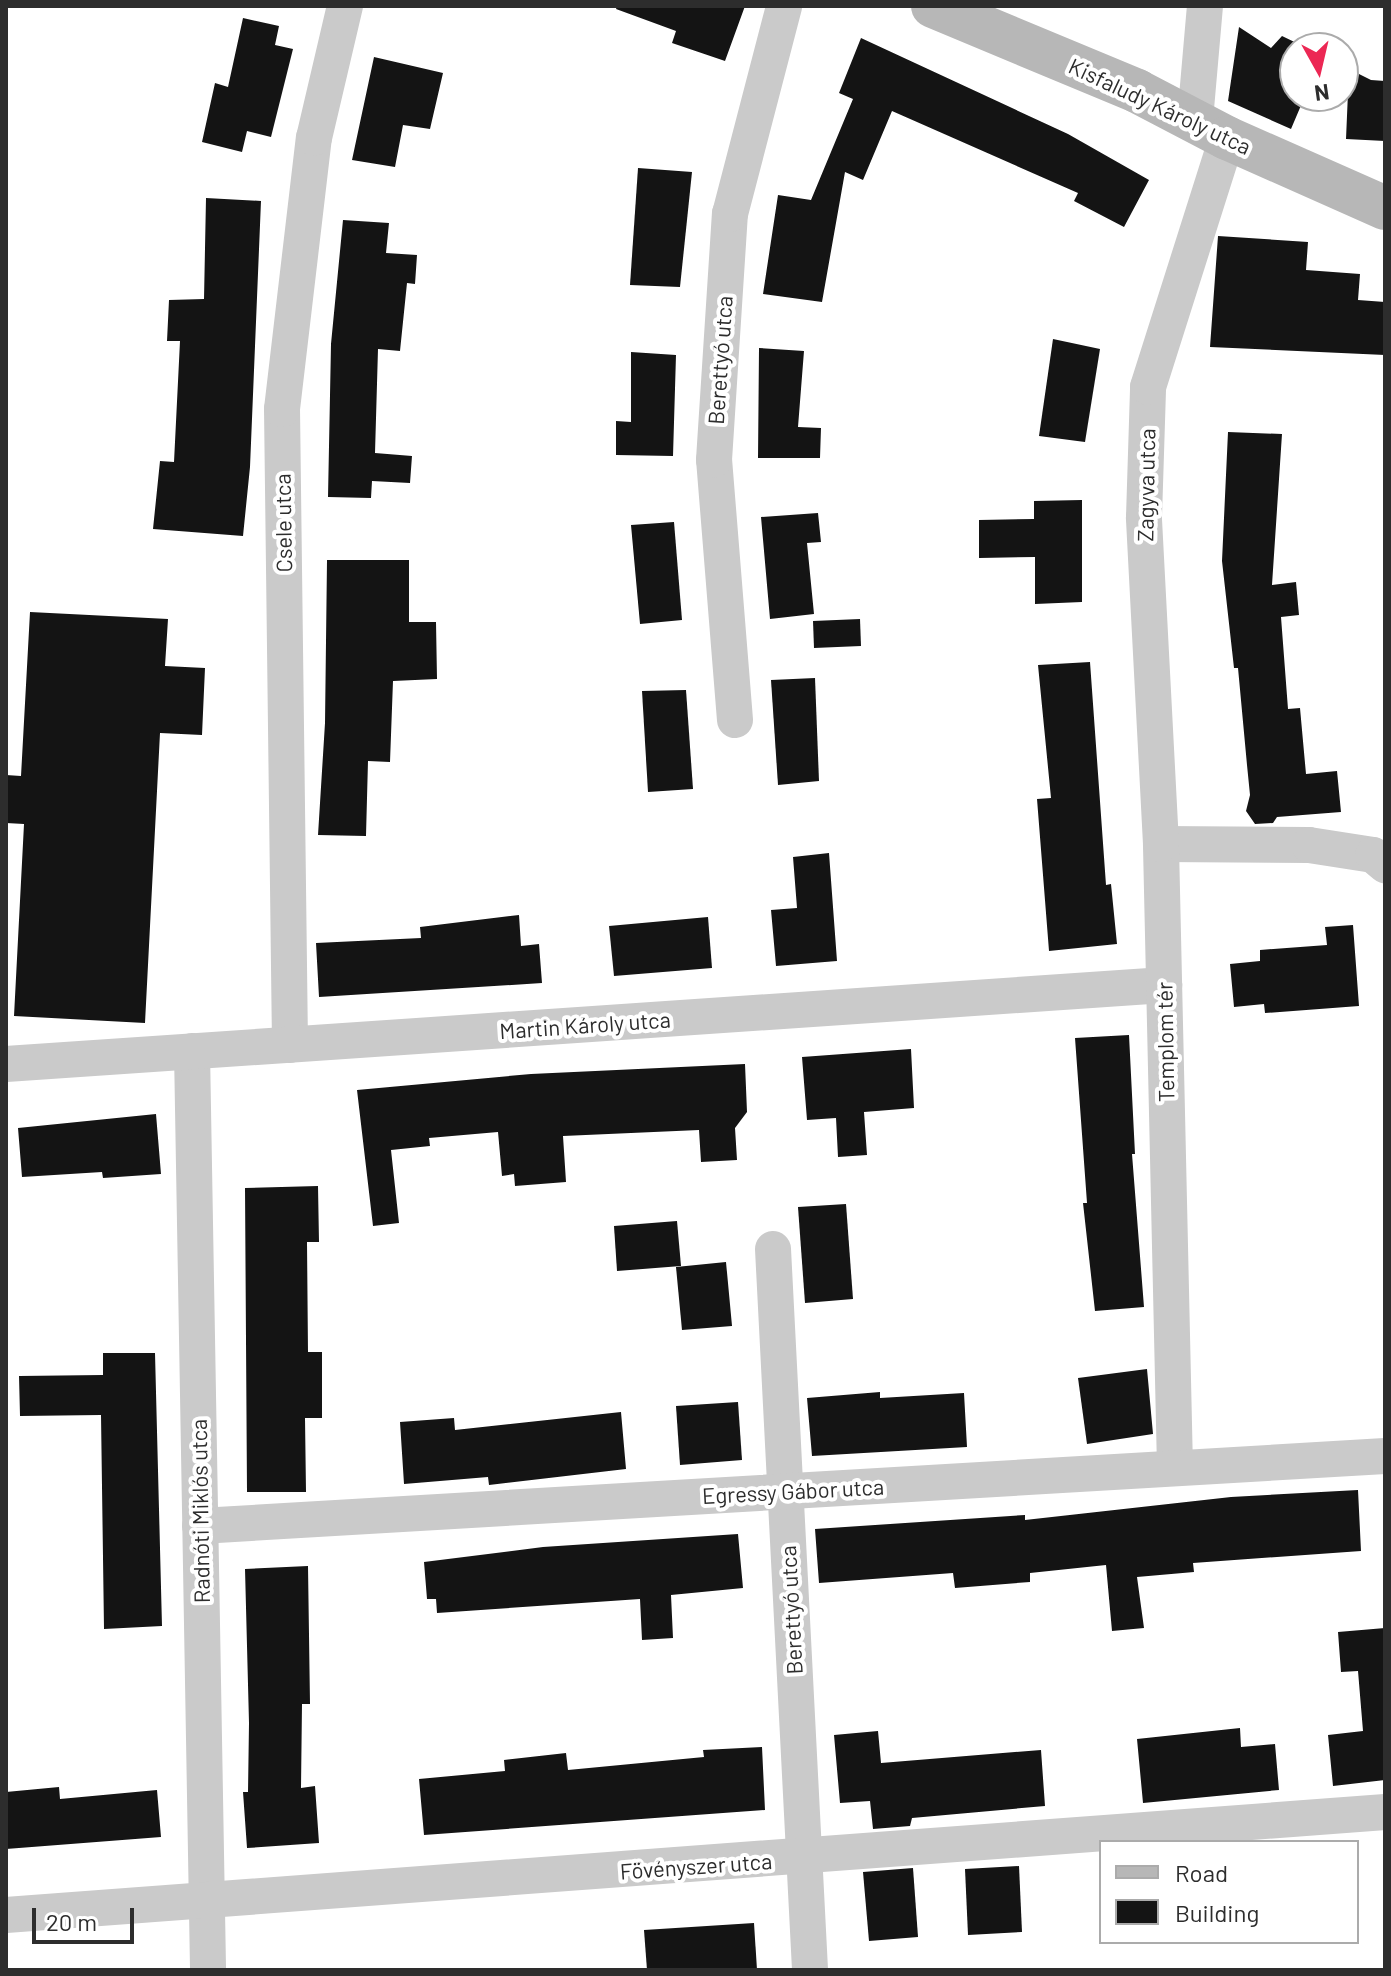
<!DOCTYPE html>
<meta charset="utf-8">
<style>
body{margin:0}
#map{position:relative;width:1391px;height:1976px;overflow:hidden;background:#fff;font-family:Barlow,sans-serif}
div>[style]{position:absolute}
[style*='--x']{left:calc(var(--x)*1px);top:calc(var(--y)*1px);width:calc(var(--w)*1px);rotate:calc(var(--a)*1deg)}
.building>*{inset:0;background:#141414}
.minor>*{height:36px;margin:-18px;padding:0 18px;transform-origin:18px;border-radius:18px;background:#cacaca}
.secondary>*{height:44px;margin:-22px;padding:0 22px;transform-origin:22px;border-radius:22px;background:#b7b7b7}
span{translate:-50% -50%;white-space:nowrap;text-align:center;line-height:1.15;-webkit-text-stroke:8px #fff;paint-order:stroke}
.street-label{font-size:22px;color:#2d2d2d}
.frame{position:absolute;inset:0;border:8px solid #2d2d2d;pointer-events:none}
.legend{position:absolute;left:1099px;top:1840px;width:260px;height:104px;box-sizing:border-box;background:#fff;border:2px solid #ababab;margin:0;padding:10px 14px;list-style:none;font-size:24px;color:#2d2d2d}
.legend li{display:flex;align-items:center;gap:16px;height:40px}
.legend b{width:40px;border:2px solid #ababab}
.north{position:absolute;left:1279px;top:32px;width:80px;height:80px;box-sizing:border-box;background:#fff;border:2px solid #ababab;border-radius:50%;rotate:172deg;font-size:22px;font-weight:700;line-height:32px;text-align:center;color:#2d2d2d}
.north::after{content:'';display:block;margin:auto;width:28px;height:36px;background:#ec2754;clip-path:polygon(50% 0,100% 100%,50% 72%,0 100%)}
.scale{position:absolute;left:32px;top:1908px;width:102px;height:36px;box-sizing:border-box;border:4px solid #2d2d2d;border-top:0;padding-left:10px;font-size:24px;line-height:28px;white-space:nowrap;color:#2d2d2d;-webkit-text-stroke:6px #fff;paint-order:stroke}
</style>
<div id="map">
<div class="building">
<div style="clip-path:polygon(617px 6px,745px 6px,725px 61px,672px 43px,676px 31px,616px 9px)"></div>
<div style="clip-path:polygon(243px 18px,279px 26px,275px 45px,293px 49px,271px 137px,247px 131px,242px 152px,202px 142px,215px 83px,228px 87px)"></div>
<div style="clip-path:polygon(1239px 27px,1271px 48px,1282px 36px,1307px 48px,1295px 48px,1295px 96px,1305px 96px,1291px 129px,1228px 101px)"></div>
<div style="clip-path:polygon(861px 38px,1068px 134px,1149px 180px,1124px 227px,1074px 201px,1078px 193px,892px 111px,863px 180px,845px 172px,822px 302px,763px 294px,778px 195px,811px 200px,853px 99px,839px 93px)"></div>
<div style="clip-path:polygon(374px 57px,443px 73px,430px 129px,403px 125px,395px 167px,352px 160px)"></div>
<div style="clip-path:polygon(1349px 69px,1371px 80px,1385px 81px,1385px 141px,1346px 139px)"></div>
<div style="clip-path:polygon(638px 168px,692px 172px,680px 287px,630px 285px)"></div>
<div style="clip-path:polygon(206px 198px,261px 201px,250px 467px,243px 536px,153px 529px,160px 461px,174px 462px,180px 341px,167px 341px,169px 300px,204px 299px)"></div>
<div style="clip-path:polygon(343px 220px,389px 223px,386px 253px,417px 255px,415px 284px,407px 283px,400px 351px,378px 349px,375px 453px,412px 456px,410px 483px,372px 481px,371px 498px,328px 497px,331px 344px)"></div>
<div style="clip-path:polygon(1218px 236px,1308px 242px,1306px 270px,1360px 274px,1358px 300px,1385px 302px,1385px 355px,1210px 347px)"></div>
<div style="clip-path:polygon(1053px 339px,1100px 349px,1085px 442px,1039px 436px)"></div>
<div style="clip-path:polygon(759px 348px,804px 351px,798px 427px,821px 428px,820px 458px,758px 458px)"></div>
<div style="clip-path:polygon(631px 352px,676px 355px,673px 456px,616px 455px,616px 421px,631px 422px)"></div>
<div style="clip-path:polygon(1228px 432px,1282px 434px,1272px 585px,1296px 582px,1299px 615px,1281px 617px,1288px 709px,1300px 708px,1306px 774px,1337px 771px,1341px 812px,1277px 817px,1273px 823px,1255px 824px,1246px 811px,1250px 795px,1247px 765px,1238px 668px,1234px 668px,1222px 561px)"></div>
<div style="clip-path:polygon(1082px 500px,1082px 602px,1035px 604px,1035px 557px,979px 558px,979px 520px,1034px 519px,1034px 501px)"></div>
<div style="clip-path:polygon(818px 513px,821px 542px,807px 543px,814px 614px,770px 619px,761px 517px)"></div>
<div style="clip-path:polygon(674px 522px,682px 620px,640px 624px,631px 525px)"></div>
<div style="clip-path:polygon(327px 560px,409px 560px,409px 622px,436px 622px,437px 679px,393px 681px,390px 762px,368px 761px,366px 836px,318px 835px,325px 723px)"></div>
<div style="clip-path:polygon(30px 612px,168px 619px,165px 666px,205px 668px,202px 735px,160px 733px,145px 1023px,14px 1016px,24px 824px,6px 823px,6px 775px,21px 776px)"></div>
<div style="clip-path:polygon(860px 619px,861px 646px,814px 648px,813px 621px)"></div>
<div style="clip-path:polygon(1090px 662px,1106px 885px,1111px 884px,1117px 944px,1049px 951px,1037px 799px,1051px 798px,1038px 665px)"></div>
<div style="clip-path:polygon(815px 678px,819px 781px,778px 785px,771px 680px)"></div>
<div style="clip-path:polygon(686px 690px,693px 789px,648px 792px,642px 691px)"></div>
<div style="clip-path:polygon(829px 853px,837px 961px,776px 966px,771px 910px,797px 908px,793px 857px)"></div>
<div style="clip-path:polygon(519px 915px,521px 946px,539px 944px,542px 983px,319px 997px,316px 943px,421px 938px,420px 927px)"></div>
<div style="clip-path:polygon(708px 917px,712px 968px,614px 976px,609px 926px)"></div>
<div style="clip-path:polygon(1353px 925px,1359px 1006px,1265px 1013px,1264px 1004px,1234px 1007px,1230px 964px,1260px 961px,1260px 950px,1327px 945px,1325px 927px)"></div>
<div style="clip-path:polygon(1129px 1035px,1135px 1154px,1132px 1154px,1144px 1307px,1095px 1311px,1083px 1203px,1087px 1203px,1075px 1038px)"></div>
<div style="clip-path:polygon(911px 1049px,914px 1108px,864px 1112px,867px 1155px,838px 1157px,836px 1118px,807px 1120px,802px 1057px)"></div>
<div style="clip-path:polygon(745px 1064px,747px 1112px,735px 1128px,737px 1160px,701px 1162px,699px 1130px,563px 1136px,566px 1182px,515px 1186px,514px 1174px,502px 1176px,498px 1132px,429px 1138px,430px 1146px,391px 1150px,399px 1223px,373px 1226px,357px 1090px,531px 1074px)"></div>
<div style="clip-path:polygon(156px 1114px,161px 1174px,103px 1178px,102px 1172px,22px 1177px,18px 1128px)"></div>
<div style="clip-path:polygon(318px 1186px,319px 1242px,307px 1242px,308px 1352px,322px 1352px,322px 1418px,305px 1418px,306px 1492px,247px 1492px,245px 1188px)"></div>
<div style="clip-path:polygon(846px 1204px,853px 1299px,805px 1303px,798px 1207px)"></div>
<div style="clip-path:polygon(677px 1221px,681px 1266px,617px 1271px,614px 1226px)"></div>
<div style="clip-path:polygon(726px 1262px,732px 1326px,682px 1330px,676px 1267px)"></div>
<div style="clip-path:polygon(103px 1353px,155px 1353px,162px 1626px,104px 1629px,101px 1415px,20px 1416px,19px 1376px,103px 1375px)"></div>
<div style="clip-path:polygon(1147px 1369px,1153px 1434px,1087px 1444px,1078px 1378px)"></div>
<div style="clip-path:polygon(880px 1392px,880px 1398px,964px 1393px,967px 1447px,812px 1456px,807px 1398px)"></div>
<div style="clip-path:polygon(738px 1402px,742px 1460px,680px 1465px,676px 1406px)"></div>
<div style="clip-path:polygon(621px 1412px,626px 1469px,489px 1485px,488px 1477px,404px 1484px,400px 1422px,454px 1418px,455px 1430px)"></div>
<div style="clip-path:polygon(1358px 1490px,1361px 1551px,1193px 1563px,1194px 1572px,1137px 1577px,1144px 1628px,1112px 1631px,1106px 1565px,1030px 1573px,1030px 1582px,955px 1588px,953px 1573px,819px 1583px,815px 1529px,1025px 1515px,1025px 1520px,1231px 1497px)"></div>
<div style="clip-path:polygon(738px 1534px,743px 1588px,671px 1595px,673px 1638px,642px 1640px,640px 1599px,437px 1613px,436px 1599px,427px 1599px,424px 1562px,543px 1547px)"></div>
<div style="clip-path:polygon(308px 1566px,310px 1704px,302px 1704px,301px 1788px,315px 1786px,319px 1843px,247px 1848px,243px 1792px,248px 1792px,249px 1723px,245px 1569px)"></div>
<div style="clip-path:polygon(1385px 1628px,1385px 1780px,1333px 1786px,1328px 1735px,1363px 1731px,1358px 1671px,1341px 1672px,1338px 1632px)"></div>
<div style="clip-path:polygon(1240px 1728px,1241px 1747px,1275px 1744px,1279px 1790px,1143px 1803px,1137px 1739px)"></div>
<div style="clip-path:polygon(878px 1731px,881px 1763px,1041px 1750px,1045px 1806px,912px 1818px,910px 1826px,873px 1829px,870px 1801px,840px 1803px,834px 1735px)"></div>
<div style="clip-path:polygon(762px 1747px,765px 1810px,424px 1835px,419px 1779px,505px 1771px,504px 1760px,566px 1753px,568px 1770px,704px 1757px,703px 1750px)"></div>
<div style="clip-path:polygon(59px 1787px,60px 1799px,157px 1790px,161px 1837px,6px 1849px,6px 1792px)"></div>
<div style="clip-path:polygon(1019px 1866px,1022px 1932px,968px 1935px,965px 1869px)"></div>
<div style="clip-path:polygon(913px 1868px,918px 1937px,869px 1941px,863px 1872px)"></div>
<div style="clip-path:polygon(754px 1923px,757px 1970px,647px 1970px,644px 1930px)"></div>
</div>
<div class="minor">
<div style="--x:1195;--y:120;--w:114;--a:-85"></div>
<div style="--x:735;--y:720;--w:261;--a:-94.6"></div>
<div style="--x:714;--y:460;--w:247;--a:-86.3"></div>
<div style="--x:730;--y:214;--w:215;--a:-75.4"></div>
<div style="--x:1161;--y:844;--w:148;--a:0.4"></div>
<div style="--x:1309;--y:845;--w:65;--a:8.9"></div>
<div style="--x:1373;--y:855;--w:16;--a:40"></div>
<div style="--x:290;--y:1045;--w:636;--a:-90.72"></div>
<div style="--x:282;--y:409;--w:273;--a:-83.3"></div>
<div style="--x:314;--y:138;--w:136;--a:-76.8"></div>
<div style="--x:192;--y:1051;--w:919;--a:89"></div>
<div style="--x:6;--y:1064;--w:1161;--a:-3.9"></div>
<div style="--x:773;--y:1249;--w:722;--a:87.06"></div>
<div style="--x:1175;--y:1468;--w:624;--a:-91.29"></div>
<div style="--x:1161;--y:844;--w:327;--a:-93"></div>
<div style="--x:1144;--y:517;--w:130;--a:-88.2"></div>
<div style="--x:1148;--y:387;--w:261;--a:-72.4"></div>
<div style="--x:200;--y:1526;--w:1187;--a:-3.38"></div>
<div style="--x:6;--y:1915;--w:1383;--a:-4.27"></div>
</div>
<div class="secondary">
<div style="--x:933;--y:6;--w:221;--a:22.6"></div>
<div style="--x:1137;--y:91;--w:102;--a:27.6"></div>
<div style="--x:1227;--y:138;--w:173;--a:23.9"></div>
</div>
<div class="street-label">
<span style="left:1160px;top:106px;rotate:25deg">Kisfaludy Károly utca</span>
<span style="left:720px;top:360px;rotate:-86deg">Berettyó utca</span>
<span style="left:1146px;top:485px;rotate:-89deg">Zagyva utca</span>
<span style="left:283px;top:523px;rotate:-91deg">Csele utca</span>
<span style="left:585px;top:1025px;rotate:-4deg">Martin Károly utca</span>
<span style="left:1165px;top:1042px;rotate:-91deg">Templom tér</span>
<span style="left:793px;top:1491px;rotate:-3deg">Egressy Gábor utca</span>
<span style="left:200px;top:1511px;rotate:-91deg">Radnóti Miklós utca</span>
<span style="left:791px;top:1610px;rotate:-93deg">Berettyó utca</span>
<span style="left:696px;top:1866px;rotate:-4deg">Fövényszer utca</span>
</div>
<div class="frame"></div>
<ul class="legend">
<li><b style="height:10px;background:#b7b7b7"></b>Road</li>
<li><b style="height:22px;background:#141414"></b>Building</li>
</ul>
<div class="north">N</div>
<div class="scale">20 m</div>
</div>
